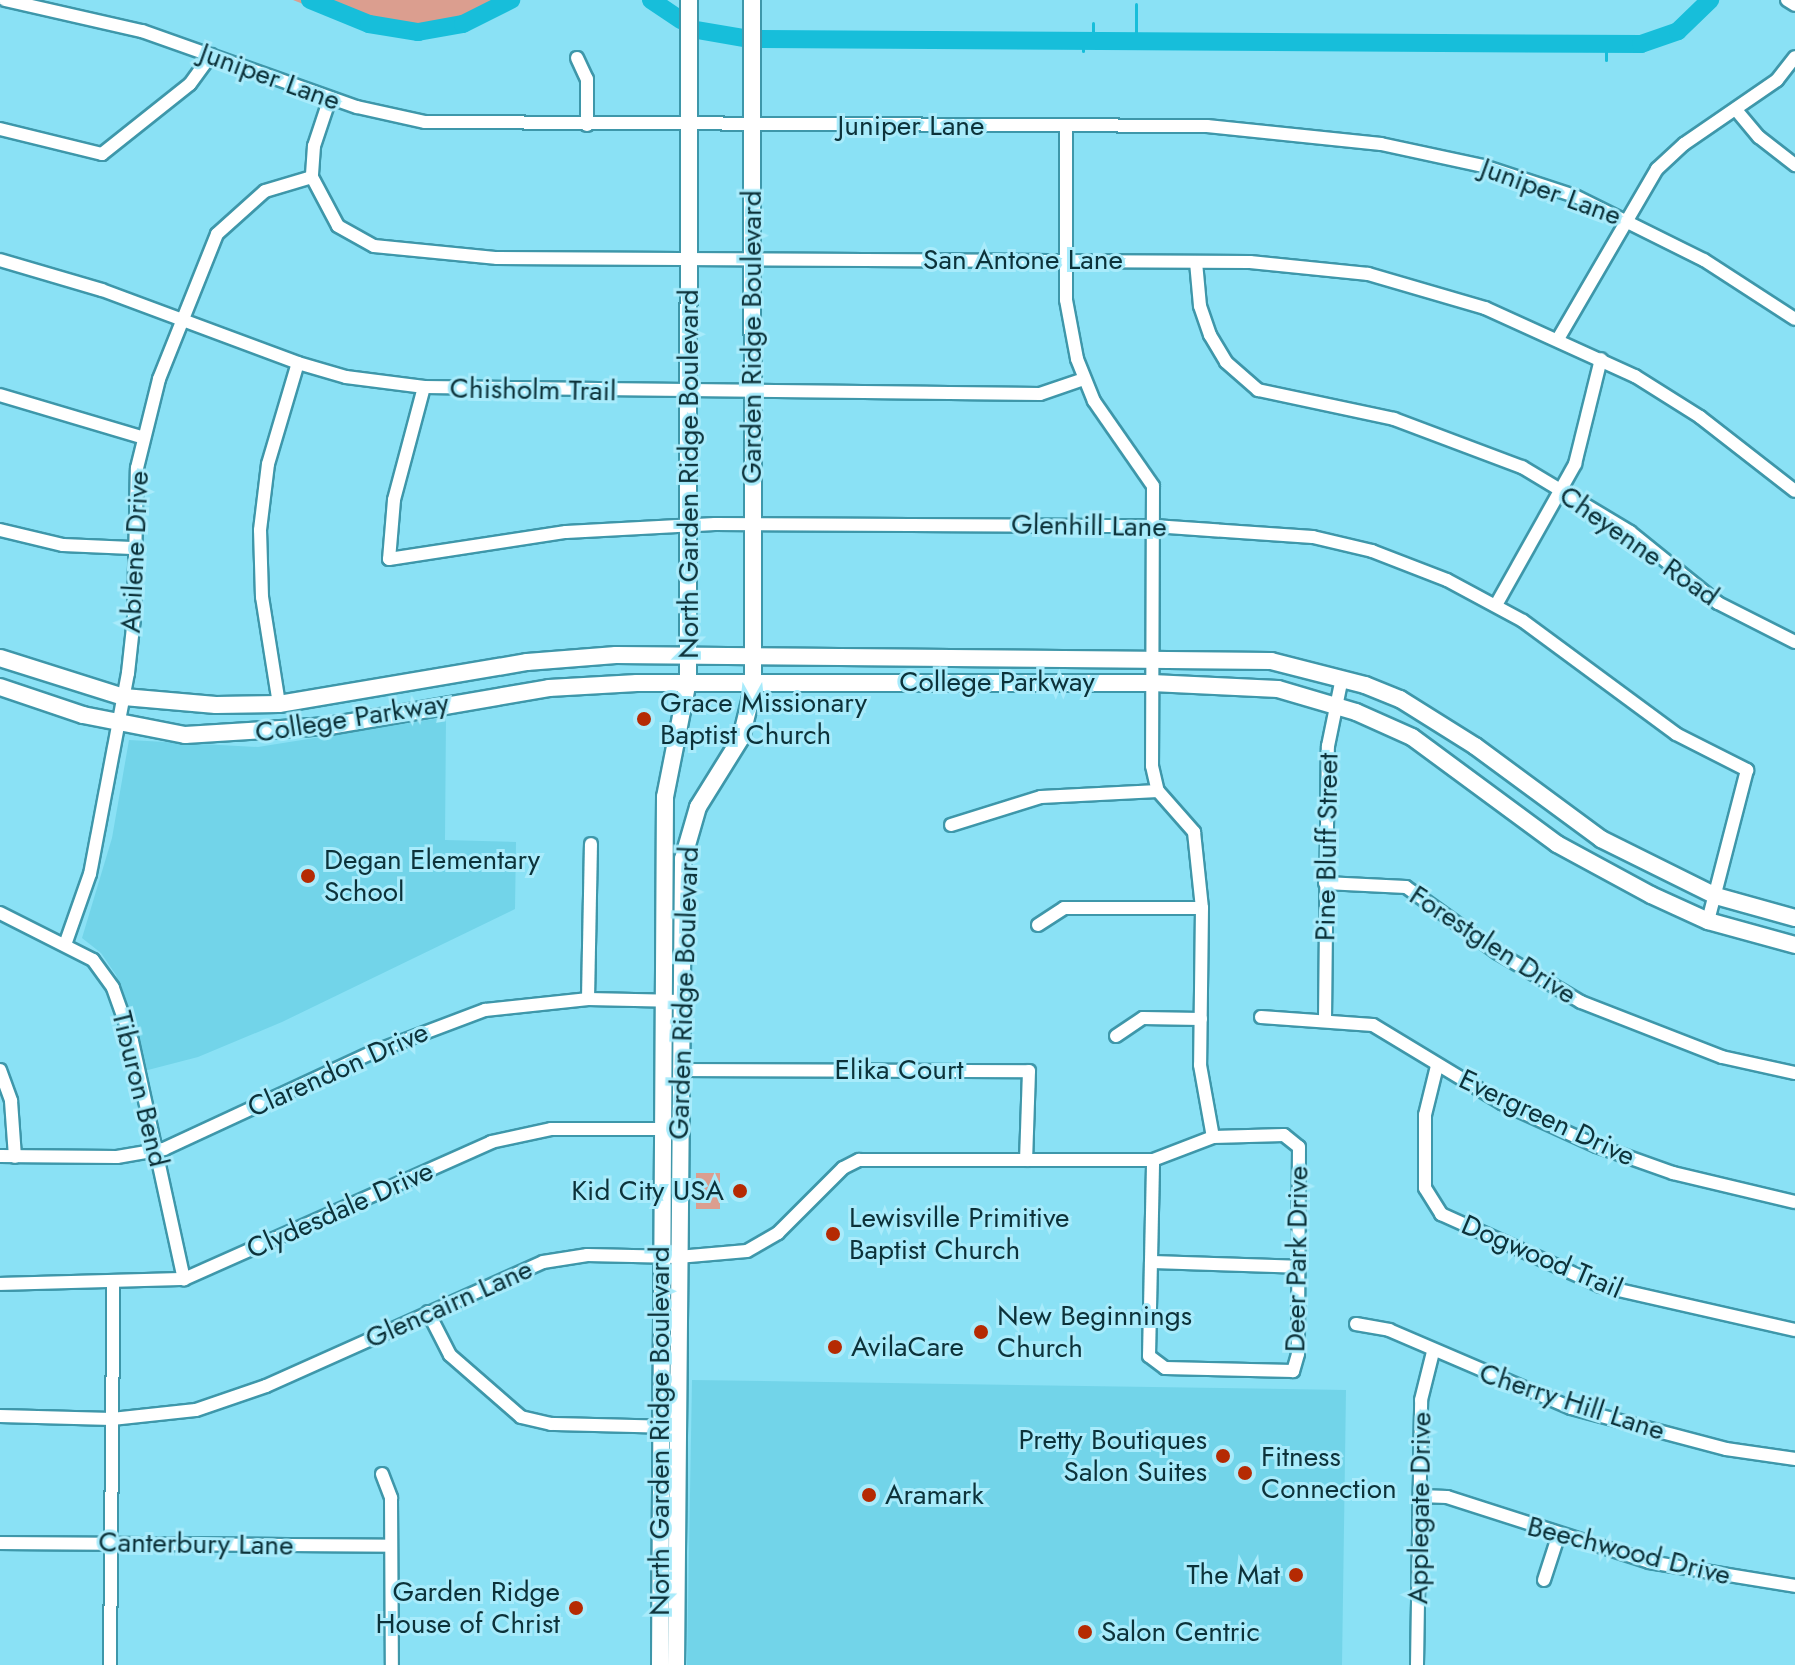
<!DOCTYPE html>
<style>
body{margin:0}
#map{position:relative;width:1795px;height:1665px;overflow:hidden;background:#8ae1f5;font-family:Jost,sans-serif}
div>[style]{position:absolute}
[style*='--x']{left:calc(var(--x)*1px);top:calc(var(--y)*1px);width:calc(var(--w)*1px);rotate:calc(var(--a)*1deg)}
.built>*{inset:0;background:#72d4e9}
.green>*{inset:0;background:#db9e8f}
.stream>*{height:3px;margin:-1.5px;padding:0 1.5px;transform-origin:1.5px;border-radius:1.5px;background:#17beda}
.river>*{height:18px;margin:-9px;padding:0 9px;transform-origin:9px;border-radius:9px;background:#17beda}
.roads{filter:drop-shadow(2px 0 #3e97aa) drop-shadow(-2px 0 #3e97aa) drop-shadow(0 2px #3e97aa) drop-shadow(0 -2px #3e97aa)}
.minor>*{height:12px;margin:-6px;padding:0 6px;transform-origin:6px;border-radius:6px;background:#fff}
.major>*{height:16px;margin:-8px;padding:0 8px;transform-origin:8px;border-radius:8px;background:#fff}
.dots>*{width:22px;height:22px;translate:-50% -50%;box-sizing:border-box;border:4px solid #a8ebfb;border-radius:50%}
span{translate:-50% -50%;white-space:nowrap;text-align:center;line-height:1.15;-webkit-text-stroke:6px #a8ebfb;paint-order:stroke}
.street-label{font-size:28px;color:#0c323a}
.poi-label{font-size:28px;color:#0c323a}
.left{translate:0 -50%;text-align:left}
.right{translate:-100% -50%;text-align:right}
</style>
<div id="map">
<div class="built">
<div style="clip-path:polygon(446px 717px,445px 840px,516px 842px,515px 909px,282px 1022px,198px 1057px,144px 1071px,116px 975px,101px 953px,82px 938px,112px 838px,129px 740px,258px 747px)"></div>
<div style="clip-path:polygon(692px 1380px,1346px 1390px,1342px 1665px,687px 1665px)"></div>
</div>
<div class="green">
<div style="clip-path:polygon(293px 0,516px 0,479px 24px,421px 37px,374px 32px)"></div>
<div style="clip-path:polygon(696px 1173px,720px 1173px,720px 1209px,696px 1209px)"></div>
</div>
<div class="stream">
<div style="--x:1136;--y:4;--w:35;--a:90"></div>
<div style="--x:1093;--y:23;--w:15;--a:90"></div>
<div style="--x:1083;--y:38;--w:13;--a:90"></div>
<div style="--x:1606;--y:45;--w:15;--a:90"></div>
</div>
<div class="river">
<div style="--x:310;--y:0;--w:64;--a:22.1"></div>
<div style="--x:369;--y:24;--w:50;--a:9.3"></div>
<div style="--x:418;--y:32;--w:46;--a:-10.1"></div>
<div style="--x:463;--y:24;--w:54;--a:-26.6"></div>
<div style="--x:651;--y:0;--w:36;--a:34"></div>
<div style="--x:697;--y:30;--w:48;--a:9.7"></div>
<div style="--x:761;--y:39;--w:880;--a:0.33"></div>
<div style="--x:1641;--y:44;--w:39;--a:-19"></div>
<div style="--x:1678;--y:31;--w:45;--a:-44.1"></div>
</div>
<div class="roads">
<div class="minor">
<div style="--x:5;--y:0;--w:140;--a:12.8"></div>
<div style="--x:142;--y:31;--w:228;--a:19.5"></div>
<div style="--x:357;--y:107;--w:70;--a:12.4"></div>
<div style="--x:425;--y:122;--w:782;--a:0.29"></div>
<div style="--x:1207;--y:126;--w:175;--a:5.9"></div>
<div style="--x:1381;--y:144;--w:104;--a:12.2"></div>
<div style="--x:1483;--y:166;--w:97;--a:18.1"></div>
<div style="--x:1575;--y:196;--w:144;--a:26.4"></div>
<div style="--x:1704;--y:260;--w:108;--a:33"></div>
<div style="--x:1787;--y:0;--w:9;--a:32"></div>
<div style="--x:577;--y:58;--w:23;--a:65"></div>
<div style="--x:587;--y:79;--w:46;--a:90"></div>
<div style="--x:330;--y:98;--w:51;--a:108.4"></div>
<div style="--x:314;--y:146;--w:31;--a:94"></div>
<div style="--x:312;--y:177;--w:55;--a:62"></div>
<div style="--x:338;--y:226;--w:41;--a:29.1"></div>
<div style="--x:374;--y:246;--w:124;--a:5.6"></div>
<div style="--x:497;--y:258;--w:753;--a:0.3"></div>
<div style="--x:1250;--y:262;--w:119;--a:5.8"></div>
<div style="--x:1368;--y:274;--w:122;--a:16.2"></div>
<div style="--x:1485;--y:308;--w:165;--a:24.4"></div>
<div style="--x:1635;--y:376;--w:77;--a:32.2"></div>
<div style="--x:1700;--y:417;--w:120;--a:37.9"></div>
<div style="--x:1737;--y:111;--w:34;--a:50"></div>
<div style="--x:1759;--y:137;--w:46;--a:37.9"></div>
<div style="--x:1066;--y:126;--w:174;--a:90"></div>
<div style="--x:1066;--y:300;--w:60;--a:79.4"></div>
<div style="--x:1077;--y:359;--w:45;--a:68"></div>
<div style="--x:1094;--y:401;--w:103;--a:55.2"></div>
<div style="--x:1153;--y:486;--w:280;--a:90.2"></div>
<div style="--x:1152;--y:766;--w:26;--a:77"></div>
<div style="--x:1158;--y:791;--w:55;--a:48.7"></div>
<div style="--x:1194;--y:832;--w:76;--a:84"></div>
<div style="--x:1202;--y:908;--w:157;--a:90.7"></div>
<div style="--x:1200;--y:1065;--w:73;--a:79.8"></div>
<div style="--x:0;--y:129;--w:105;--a:13.8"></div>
<div style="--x:102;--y:154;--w:112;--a:-38.5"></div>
<div style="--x:190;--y:84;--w:36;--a:-54"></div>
<div style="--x:0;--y:260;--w:106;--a:16.4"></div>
<div style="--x:102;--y:290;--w:209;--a:20.4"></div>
<div style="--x:298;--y:363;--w:50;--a:16.3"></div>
<div style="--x:346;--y:377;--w:79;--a:7.3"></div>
<div style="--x:424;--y:387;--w:616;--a:0.65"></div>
<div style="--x:1040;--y:394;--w:46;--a:-18.8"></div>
<div style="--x:1196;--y:262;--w:44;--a:84.8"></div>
<div style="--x:1200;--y:306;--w:31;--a:71"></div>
<div style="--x:1210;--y:335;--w:31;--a:59"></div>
<div style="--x:1226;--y:362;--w:43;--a:41.2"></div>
<div style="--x:1258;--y:390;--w:139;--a:12"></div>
<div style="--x:1394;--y:419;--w:137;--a:20.6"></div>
<div style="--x:1522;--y:467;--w:126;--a:31"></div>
<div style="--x:1630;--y:532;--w:113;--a:38.9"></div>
<div style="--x:1718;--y:603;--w:86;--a:26.9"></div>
<div style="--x:1558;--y:339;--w:197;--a:-59.8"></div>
<div style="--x:1657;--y:169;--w:37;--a:-43"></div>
<div style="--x:1684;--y:144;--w:113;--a:-34.5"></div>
<div style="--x:1777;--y:80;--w:29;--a:-52"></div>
<div style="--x:424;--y:387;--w:117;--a:104.9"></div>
<div style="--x:394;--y:500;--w:59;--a:94.8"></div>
<div style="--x:389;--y:559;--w:179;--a:-8.7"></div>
<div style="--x:566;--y:532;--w:149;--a:-3.1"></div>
<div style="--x:715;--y:524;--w:439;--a:0.3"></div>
<div style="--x:1154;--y:526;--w:159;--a:4"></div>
<div style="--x:1313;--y:537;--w:61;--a:13.3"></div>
<div style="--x:1372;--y:551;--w:80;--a:21.1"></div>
<div style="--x:1447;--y:580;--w:86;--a:28.3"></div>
<div style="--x:1523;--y:621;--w:190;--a:36.4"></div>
<div style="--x:1676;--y:734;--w:80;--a:26.9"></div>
<div style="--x:1747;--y:770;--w:156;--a:104.5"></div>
<div style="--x:0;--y:395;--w:150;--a:16.6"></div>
<div style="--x:0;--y:530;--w:65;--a:13.4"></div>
<div style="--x:63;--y:545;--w:69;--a:2.5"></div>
<div style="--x:1496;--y:605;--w:162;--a:-60.7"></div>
<div style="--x:1575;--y:464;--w:108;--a:-76.1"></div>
<div style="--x:279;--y:704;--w:108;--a:-99"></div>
<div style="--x:262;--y:597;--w:67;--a:-91.7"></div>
<div style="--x:260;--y:530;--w:66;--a:-83.1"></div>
<div style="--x:268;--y:464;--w:105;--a:-73.5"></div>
<div style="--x:951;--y:825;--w:94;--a:-17.3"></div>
<div style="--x:1041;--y:797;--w:117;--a:-2.9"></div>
<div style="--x:1325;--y:883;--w:81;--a:2.8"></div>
<div style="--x:1406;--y:887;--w:113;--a:35.7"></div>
<div style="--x:1498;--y:953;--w:96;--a:30.6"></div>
<div style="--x:1581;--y:1002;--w:151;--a:21.3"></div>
<div style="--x:1722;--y:1057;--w:75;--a:12.4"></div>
<div style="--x:0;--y:913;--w:104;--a:26.8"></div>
<div style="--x:93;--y:960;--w:34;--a:54"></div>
<div style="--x:113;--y:988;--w:56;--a:70.3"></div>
<div style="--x:132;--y:1041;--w:244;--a:77.7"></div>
<div style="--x:1038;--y:925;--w:31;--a:-33"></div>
<div style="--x:1064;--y:908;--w:138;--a:0"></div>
<div style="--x:66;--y:942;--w:72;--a:-70.6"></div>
<div style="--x:90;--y:874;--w:205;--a:-79.3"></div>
<div style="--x:128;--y:673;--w:55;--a:-83.8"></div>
<div style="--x:134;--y:618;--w:150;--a:-88.9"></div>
<div style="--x:137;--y:468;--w:92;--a:-76.1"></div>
<div style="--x:159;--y:379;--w:156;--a:-68.2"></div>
<div style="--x:217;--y:234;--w:64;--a:-41.9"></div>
<div style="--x:265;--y:191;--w:49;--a:-16.6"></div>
<div style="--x:588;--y:999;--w:155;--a:-88.9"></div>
<div style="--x:1261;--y:1017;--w:112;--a:4.1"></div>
<div style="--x:1373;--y:1025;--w:151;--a:31.2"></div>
<div style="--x:1502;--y:1103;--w:104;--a:24.4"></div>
<div style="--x:1597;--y:1146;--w:81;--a:19.6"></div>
<div style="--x:1673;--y:1173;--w:125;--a:13.4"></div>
<div style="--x:1325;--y:1019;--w:273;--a:-89.4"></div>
<div style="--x:1328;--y:746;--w:69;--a:-78.4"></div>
<div style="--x:1116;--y:1036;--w:32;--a:-34"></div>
<div style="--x:1143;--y:1018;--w:58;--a:1"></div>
<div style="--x:1437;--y:1066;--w:50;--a:103.8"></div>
<div style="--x:1425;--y:1115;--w:73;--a:90"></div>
<div style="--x:1425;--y:1188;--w:31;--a:58"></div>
<div style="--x:1441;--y:1214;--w:175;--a:24.2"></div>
<div style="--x:1601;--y:1286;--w:199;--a:12.8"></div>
<div style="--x:0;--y:1070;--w:33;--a:70"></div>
<div style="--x:11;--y:1101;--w:56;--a:85.9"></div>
<div style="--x:680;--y:1070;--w:349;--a:0.2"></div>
<div style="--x:1029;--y:1071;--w:89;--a:91.9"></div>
<div style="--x:0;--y:1156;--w:117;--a:0.5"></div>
<div style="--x:117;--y:1157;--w:48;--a:-9.7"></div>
<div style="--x:164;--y:1149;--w:228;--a:-24.9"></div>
<div style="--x:371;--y:1053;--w:122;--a:-20.7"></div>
<div style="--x:485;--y:1010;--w:104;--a:-6.1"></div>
<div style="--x:588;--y:999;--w:93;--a:1.2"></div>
<div style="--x:1151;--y:1262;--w:148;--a:1.9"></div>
<div style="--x:0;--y:1284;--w:184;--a:-1.6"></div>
<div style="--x:184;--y:1279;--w:336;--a:-24"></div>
<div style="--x:491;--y:1142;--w:61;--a:-12.2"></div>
<div style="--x:551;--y:1129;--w:119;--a:0"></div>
<div style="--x:428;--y:1312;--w:48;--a:62.9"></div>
<div style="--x:450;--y:1355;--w:94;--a:41.1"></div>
<div style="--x:521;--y:1417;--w:31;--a:13"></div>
<div style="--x:551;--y:1424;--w:127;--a:1.4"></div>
<div style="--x:1356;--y:1324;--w:34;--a:10"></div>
<div style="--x:1389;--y:1330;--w:198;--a:23.2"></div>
<div style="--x:1571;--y:1408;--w:160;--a:14.8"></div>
<div style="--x:1726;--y:1449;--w:70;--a:8.2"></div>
<div style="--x:0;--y:1416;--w:112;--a:1.5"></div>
<div style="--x:112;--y:1419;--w:84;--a:-6.1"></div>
<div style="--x:196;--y:1410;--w:74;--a:-18.9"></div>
<div style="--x:266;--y:1386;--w:303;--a:-24.1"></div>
<div style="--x:543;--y:1262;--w:45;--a:-9"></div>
<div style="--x:587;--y:1255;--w:91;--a:1.3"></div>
<div style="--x:678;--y:1257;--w:69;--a:-5"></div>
<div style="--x:747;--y:1251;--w:36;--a:-30"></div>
<div style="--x:778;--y:1233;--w:92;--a:-45"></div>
<div style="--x:843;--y:1168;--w:18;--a:-27"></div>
<div style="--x:859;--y:1160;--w:294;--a:0"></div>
<div style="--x:1153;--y:1160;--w:64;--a:-21"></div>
<div style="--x:1213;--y:1137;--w:71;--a:-1.6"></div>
<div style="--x:1284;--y:1135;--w:19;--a:39"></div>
<div style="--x:1299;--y:1147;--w:207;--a:90.3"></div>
<div style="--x:1298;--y:1354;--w:18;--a:106"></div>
<div style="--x:1293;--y:1371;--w:128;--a:-178.7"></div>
<div style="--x:1165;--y:1368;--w:20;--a:-143"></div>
<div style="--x:1149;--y:1356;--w:196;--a:-88.8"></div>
<div style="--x:382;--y:1474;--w:26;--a:69"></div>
<div style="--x:391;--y:1498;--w:167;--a:89.7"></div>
<div style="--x:1420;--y:1496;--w:27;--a:2"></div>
<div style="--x:1447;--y:1497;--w:212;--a:17.8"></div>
<div style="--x:1649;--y:1562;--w:148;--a:9.3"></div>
<div style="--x:0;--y:1543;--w:391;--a:0.4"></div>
<div style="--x:1544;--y:1580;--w:45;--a:-72"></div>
<div style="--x:110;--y:1665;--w:381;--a:-89.5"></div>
<div style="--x:1417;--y:1665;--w:265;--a:-89.1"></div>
<div style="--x:1421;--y:1400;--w:49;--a:-76"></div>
</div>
<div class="major">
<div style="--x:0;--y:658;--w:130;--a:17.5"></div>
<div style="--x:124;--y:697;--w:92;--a:5"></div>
<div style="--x:216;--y:705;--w:63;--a:-0.9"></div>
<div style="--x:279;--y:704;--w:252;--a:-9.6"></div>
<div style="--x:527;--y:662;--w:89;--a:-4.5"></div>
<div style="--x:616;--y:655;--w:655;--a:0.52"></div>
<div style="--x:1271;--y:661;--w:97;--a:14.3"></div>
<div style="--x:1365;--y:685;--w:38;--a:22"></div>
<div style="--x:1400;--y:699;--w:89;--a:32.1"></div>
<div style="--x:1475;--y:746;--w:157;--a:36.4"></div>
<div style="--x:1601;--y:839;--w:128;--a:26.4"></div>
<div style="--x:1716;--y:896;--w:82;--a:15.6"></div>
<div style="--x:0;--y:687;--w:88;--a:18.6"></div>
<div style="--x:83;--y:715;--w:104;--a:11.1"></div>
<div style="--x:185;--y:735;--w:144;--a:-3.6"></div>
<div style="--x:329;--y:726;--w:223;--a:-9.8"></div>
<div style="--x:549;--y:688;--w:88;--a:-3.3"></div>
<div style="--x:637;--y:683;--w:515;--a:0"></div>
<div style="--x:1152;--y:683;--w:126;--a:2.7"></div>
<div style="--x:1278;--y:689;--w:81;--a:16.4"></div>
<div style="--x:1356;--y:712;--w:61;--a:24.1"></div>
<div style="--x:1412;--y:737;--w:180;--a:36.4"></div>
<div style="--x:1557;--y:844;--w:107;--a:28.5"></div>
<div style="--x:1651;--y:895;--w:63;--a:24.5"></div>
<div style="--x:1708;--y:921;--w:90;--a:15.4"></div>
<div style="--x:660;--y:1665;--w:868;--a:-89.67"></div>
<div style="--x:665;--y:797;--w:118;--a:-78.8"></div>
<div style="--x:688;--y:681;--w:681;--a:-89.92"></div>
<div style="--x:676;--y:1665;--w:806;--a:-89.5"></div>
<div style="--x:683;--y:859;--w:54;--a:-73.9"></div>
<div style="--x:698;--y:807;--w:81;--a:-58.1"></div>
<div style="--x:741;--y:738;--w:50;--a:-76.2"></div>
<div style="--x:753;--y:689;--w:689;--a:-90.08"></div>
</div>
</div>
<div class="dots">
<div style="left:644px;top:719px;background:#b52a03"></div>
<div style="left:308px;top:876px;background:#b52a03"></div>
<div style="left:740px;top:1191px;background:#b52a03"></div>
<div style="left:833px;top:1234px;background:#b52a03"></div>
<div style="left:981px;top:1332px;background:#b52a03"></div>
<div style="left:835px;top:1347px;background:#b52a03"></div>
<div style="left:1223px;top:1456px;background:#b52a03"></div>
<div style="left:1245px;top:1473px;background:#b52a03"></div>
<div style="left:869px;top:1495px;background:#b52a03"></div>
<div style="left:1296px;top:1575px;background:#b52a03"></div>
<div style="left:576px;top:1608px;background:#b52a03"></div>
<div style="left:1085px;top:1632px;background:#b52a03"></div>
</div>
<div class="street-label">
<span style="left:270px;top:77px;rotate:20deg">Juniper Lane</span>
<span style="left:911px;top:126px">Juniper Lane</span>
<span style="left:1551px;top:192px;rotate:20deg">Juniper Lane</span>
<span style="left:1023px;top:260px">San Antone Lane</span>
<span style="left:752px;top:337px;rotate:-90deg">Garden Ridge Boulevard</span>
<span style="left:533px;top:390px;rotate:1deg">Chisholm Trail</span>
<span style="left:689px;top:474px;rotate:-90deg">North Garden Ridge Boulevard</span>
<span style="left:1089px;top:526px;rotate:1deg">Glenhill Lane</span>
<span style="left:1639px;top:546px;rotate:35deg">Cheyenne Road</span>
<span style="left:135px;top:552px;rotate:-87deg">Abilene Drive</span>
<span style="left:997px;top:682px">College Parkway</span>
<span style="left:352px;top:718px;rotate:-9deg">College Parkway</span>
<span style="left:1327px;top:847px;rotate:-89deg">Pine Bluff Street</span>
<span style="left:1493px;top:945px;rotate:33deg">Forestglen Drive</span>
<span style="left:684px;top:993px;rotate:-88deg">Garden Ridge Boulevard</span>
<span style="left:338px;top:1070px;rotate:-24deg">Clarendon Drive</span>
<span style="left:899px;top:1070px">Elika Court</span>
<span style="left:140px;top:1089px;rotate:76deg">Tiburon Bend</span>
<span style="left:1547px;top:1118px;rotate:25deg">Evergreen Drive</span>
<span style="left:340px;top:1210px;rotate:-24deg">Clydesdale Drive</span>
<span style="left:1542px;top:1257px;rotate:23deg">Dogwood Trail</span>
<span style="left:1297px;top:1259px;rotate:-89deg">Deer Park Drive</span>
<span style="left:449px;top:1304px;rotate:-24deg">Glencairn Lane</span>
<span style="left:1572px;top:1402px;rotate:18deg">Cherry Hill Lane</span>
<span style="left:660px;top:1431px;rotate:-90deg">North Garden Ridge Boulevard</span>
<span style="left:1420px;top:1508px;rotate:-89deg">Applegate Drive</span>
<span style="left:196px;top:1544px;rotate:1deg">Canterbury Lane</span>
<span style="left:1629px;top:1551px;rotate:14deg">Beechwood Drive</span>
</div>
<div class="poi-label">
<span class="left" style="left:660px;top:719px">Grace Missionary<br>Baptist Church</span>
<span class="left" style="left:324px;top:876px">Degan Elementary<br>School</span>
<span class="right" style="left:724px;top:1191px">Kid City USA</span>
<span class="left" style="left:849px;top:1234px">Lewisville Primitive<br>Baptist Church</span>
<span class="left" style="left:997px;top:1332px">New Beginnings<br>Church</span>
<span class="left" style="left:851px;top:1347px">AvilaCare</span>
<span class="right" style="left:1207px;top:1456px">Pretty Boutiques<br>Salon Suites</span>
<span class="left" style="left:1261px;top:1473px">Fitness<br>Connection</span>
<span class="left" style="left:885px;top:1495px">Aramark</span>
<span class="right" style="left:1280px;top:1575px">The Mat</span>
<span class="right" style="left:560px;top:1608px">Garden Ridge<br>House of Christ</span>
<span class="left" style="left:1101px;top:1632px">Salon Centric</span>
</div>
</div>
